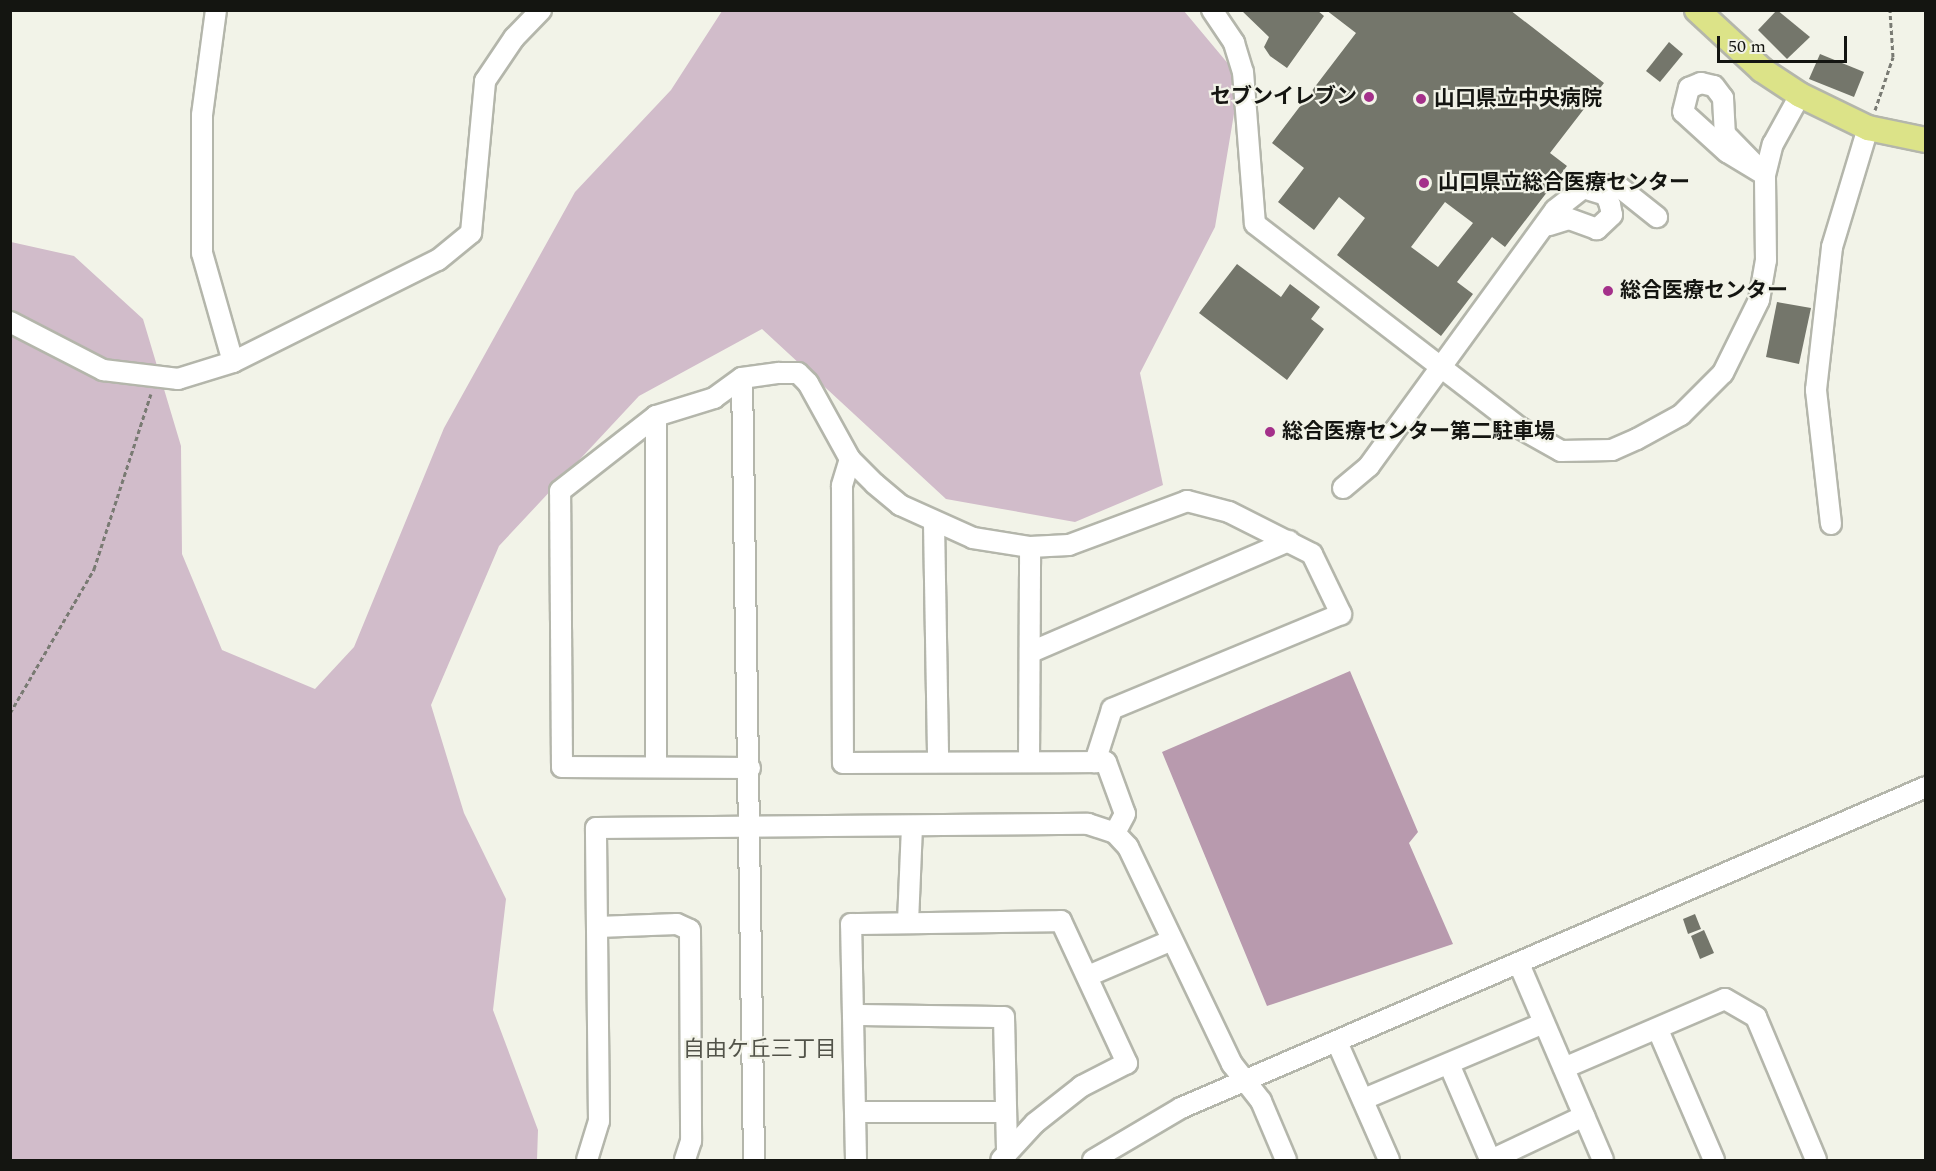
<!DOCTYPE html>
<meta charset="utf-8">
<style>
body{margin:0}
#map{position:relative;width:1936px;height:1171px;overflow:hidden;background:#f2f3e8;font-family:Spectral,"Noto Sans JP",serif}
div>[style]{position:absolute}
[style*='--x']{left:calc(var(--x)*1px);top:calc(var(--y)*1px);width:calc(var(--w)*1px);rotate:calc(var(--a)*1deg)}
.green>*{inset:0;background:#d1bcca}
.water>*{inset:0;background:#b89aae}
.building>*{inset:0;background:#74766b}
.path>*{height:3px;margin-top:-1.5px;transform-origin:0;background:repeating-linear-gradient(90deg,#797a73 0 4.5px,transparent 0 7.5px)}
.roads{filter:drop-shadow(2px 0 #b4b6ab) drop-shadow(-2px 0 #b4b6ab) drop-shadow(0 2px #b4b6ab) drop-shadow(0 -2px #b4b6ab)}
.minor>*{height:20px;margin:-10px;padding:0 10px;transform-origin:10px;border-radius:10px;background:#fff}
.major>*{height:24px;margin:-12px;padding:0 12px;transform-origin:12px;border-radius:12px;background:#dce388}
.dots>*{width:16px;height:16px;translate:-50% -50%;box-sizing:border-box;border:3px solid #f2f3e8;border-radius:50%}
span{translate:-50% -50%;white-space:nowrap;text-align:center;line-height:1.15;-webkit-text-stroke:4.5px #f2f3e8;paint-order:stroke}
.poi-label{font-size:21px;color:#141511;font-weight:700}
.right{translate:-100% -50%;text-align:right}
.left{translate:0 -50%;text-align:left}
.neighbourhood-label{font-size:22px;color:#525349}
.frame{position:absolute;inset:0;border:12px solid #141511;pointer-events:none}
.scale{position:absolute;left:1717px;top:36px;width:130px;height:27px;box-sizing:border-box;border:3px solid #141511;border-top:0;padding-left:8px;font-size:18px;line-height:21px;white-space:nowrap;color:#141511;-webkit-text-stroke:4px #f2f3e8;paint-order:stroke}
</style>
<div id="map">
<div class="green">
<div style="clip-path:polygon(722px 11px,1184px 11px,1240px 78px,1215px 227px,1140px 373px,1163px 485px,1075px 522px,946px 499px,762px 329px,639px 396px,499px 546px,431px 705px,464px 813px,506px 899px,493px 1010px,538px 1130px,537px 1160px,11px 1160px,11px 242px,74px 256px,143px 319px,181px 446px,182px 554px,222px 650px,315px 689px,354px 647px,444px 428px,575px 192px,671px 90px)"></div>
</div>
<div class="water">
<div style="clip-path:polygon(1350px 671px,1418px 832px,1409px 843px,1453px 944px,1267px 1006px,1162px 752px)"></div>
</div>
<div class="building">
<div style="clip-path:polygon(1241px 10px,1317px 10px,1324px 16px,1287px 68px,1270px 56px,1264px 47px,1269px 37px)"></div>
<div style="clip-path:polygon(evenodd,1326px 10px,1510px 10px,1604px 83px,1550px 153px,1567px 166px,1505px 247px,1492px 237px,1457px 282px,1473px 294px,1441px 336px,1337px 255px,1365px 218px,1339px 197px,1314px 230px,1278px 202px,1304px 168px,1272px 143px,1356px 33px,1326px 10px,1445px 202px,1473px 223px,1438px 267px,1411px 247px,1445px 202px)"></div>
<div style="clip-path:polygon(1777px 10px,1810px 37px,1787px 59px,1758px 30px)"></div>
<div style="clip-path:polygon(1669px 42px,1683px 54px,1660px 82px,1646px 71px)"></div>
<div style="clip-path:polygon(1820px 54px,1864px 72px,1854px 97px,1809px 79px)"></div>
<div style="clip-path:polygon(1237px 264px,1281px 297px,1290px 284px,1320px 307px,1311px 319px,1324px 329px,1287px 380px,1199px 313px)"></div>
<div style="clip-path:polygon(1777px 302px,1811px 308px,1799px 364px,1766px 357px)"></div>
<div style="clip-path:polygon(1695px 914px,1701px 929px,1688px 934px,1683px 919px)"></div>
<div style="clip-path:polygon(1704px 930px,1714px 953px,1700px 959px,1691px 936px)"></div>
</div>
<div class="path">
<div style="--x:1875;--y:110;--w:56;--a:-71.2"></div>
<div style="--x:1893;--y:57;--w:47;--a:-93.7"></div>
<div style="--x:10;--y:713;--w:167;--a:-59.7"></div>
<div style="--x:94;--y:569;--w:184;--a:-72"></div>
</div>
<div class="roads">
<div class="minor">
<div style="--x:216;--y:10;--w:106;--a:97.6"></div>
<div style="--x:202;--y:115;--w:138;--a:90"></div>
<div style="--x:202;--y:253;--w:113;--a:74.1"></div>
<div style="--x:1212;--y:10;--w:40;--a:56"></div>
<div style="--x:1234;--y:43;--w:30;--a:73"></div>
<div style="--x:1243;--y:72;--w:152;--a:85.5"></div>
<div style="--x:1255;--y:224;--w:334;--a:37.6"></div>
<div style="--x:1520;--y:428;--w:47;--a:29.3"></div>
<div style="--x:1561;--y:451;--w:51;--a:-1.1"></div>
<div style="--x:1612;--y:450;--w:27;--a:-24"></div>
<div style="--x:1637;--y:439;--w:50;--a:-28.6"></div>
<div style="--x:1681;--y:415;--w:59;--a:-45"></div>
<div style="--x:1723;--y:373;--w:81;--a:-63.7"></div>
<div style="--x:1759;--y:300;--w:41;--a:-80.1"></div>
<div style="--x:1766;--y:260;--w:85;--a:-90.7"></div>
<div style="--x:1765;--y:175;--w:32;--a:-76"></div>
<div style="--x:1773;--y:144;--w:56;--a:-61.1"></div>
<div style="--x:1701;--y:83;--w:13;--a:13"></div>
<div style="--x:1714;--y:86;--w:15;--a:53"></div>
<div style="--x:1723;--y:98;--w:36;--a:87"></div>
<div style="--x:1725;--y:134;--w:57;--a:45.7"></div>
<div style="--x:1765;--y:175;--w:44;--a:-148.8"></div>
<div style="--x:1727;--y:152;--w:59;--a:-137.7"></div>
<div style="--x:1683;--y:112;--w:25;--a:-76"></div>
<div style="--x:1689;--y:88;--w:13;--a:-23"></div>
<div style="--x:1591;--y:184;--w:27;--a:4"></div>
<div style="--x:1618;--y:186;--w:50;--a:38.5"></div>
<div style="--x:10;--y:322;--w:105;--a:27.3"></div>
<div style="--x:103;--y:370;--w:76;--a:6.8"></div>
<div style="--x:178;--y:379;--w:58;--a:-17.2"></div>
<div style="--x:233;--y:362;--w:229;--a:-26.5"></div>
<div style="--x:438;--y:260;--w:43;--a:-39.3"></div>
<div style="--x:471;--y:233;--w:153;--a:-84.7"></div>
<div style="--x:485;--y:81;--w:52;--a:-56"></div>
<div style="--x:514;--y:38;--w:39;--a:-46"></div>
<div style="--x:742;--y:378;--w:782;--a:89.12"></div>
<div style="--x:656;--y:416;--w:350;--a:90"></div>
<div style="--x:850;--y:459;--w:28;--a:107"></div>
<div style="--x:842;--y:486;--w:277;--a:89.8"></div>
<div style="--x:843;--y:763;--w:263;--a:-0.2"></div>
<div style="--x:1106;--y:762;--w:55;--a:69.9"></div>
<div style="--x:1125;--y:814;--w:21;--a:118"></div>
<div style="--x:1343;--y:488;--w:34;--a:-40"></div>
<div style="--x:1369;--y:466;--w:316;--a:-54"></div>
<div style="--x:1555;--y:210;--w:36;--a:-38"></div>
<div style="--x:1583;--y:188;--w:24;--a:17"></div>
<div style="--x:1606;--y:195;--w:11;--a:68"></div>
<div style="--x:1610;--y:205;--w:10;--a:79"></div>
<div style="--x:1612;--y:215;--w:21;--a:137"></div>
<div style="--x:1597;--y:229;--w:30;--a:-160"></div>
<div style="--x:1569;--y:219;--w:21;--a:163"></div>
<div style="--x:934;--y:523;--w:239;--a:89"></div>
<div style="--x:1831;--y:524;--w:135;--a:-96.4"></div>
<div style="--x:1816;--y:390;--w:144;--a:-83.6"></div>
<div style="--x:1832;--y:247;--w:124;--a:-73.2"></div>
<div style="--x:1031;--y:652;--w:281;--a:-23.3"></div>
<div style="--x:1029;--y:762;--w:215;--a:-89.7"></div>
<div style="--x:750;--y:768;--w:188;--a:-179.7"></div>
<div style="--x:562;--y:767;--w:276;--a:-90.4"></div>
<div style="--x:560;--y:491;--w:122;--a:-38"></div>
<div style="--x:656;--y:416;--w:61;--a:-17.2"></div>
<div style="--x:714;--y:398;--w:34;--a:-36"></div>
<div style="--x:742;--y:378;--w:37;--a:-8"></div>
<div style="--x:779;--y:373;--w:19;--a:0"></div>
<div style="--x:798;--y:373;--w:14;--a:45"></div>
<div style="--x:808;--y:383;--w:87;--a:61.1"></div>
<div style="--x:850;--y:459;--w:35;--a:45"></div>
<div style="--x:875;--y:484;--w:33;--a:40"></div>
<div style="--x:900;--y:505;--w:80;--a:24.3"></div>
<div style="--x:973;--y:538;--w:58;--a:9"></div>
<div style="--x:1030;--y:547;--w:39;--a:-3"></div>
<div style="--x:1069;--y:545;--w:126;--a:-20.4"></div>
<div style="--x:1187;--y:501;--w:43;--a:14.7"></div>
<div style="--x:1229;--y:512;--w:93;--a:26.8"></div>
<div style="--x:1312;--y:554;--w:67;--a:64.2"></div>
<div style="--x:1341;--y:614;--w:248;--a:157.5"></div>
<div style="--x:1112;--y:709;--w:56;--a:107.8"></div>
<div style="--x:908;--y:922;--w:96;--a:-87.6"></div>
<div style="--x:598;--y:927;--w:79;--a:-2.2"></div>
<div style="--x:677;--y:924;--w:14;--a:25"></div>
<div style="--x:690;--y:930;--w:211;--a:89.7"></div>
<div style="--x:691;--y:1141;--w:20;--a:108"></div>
<div style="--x:1519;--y:964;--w:213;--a:66.8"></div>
<div style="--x:1088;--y:976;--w:89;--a:-23.1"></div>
<div style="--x:853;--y:1015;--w:151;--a:0.8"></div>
<div style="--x:1004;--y:1017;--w:134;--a:88.7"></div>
<div style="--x:1658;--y:1030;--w:142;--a:66.7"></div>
<div style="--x:1337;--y:1042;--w:129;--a:66.2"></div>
<div style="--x:1449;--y:1064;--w:103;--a:66.7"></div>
<div style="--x:1564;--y:1068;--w:175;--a:-23.2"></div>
<div style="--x:1725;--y:999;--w:36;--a:30"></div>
<div style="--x:1756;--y:1017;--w:155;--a:67.2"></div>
<div style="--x:1364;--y:1099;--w:195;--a:-22.9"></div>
<div style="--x:856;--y:1112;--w:150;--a:0"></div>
<div style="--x:587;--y:1160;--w:41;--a:-72.9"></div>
<div style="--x:599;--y:1121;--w:293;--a:-90.6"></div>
<div style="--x:596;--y:828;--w:492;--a:-0.5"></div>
<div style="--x:1088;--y:824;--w:28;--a:18"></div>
<div style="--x:1115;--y:833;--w:19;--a:47"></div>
<div style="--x:1128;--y:847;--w:241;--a:64.4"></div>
<div style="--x:1232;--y:1064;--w:47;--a:51.9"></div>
<div style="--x:1261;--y:1101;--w:64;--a:67"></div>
<div style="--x:856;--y:1160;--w:236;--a:-91.2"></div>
<div style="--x:851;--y:924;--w:210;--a:-0.8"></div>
<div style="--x:1061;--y:921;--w:157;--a:65.1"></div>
<div style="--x:1127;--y:1063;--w:51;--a:152.9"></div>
<div style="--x:1082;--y:1086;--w:60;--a:141.8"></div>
<div style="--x:1035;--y:1123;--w:50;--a:132.6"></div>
<div style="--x:1093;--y:1160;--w:102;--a:-30.6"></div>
<div style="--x:1181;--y:1108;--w:811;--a:-23.31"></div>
<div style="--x:1491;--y:1160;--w:103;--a:-25.3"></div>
</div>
<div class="major">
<div style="--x:1697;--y:10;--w:88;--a:42.7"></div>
<div style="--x:1762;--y:70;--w:45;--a:33.3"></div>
<div style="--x:1800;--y:95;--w:76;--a:25.9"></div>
<div style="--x:1868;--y:128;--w:59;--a:11.7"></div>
</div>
</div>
<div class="dots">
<div style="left:1369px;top:97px;background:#a4308a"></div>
<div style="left:1421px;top:99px;background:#a4308a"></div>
<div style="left:1424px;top:183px;background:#a4308a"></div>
<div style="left:1608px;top:291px;background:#a4308a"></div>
<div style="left:1270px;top:432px;background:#a4308a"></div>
</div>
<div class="poi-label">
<span class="right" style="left:1357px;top:97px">セブンイレブン</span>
<span class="left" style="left:1434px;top:99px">山口県立中央病院</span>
<span class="left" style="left:1438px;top:183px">山口県立総合医療センター</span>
<span class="left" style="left:1620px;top:291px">総合医療センター</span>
<span class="left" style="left:1282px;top:432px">総合医療センター第二駐車場</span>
</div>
<div class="neighbourhood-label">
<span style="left:760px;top:1050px">自由ケ丘三丁目</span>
</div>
<div class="frame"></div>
<div class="scale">50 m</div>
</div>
